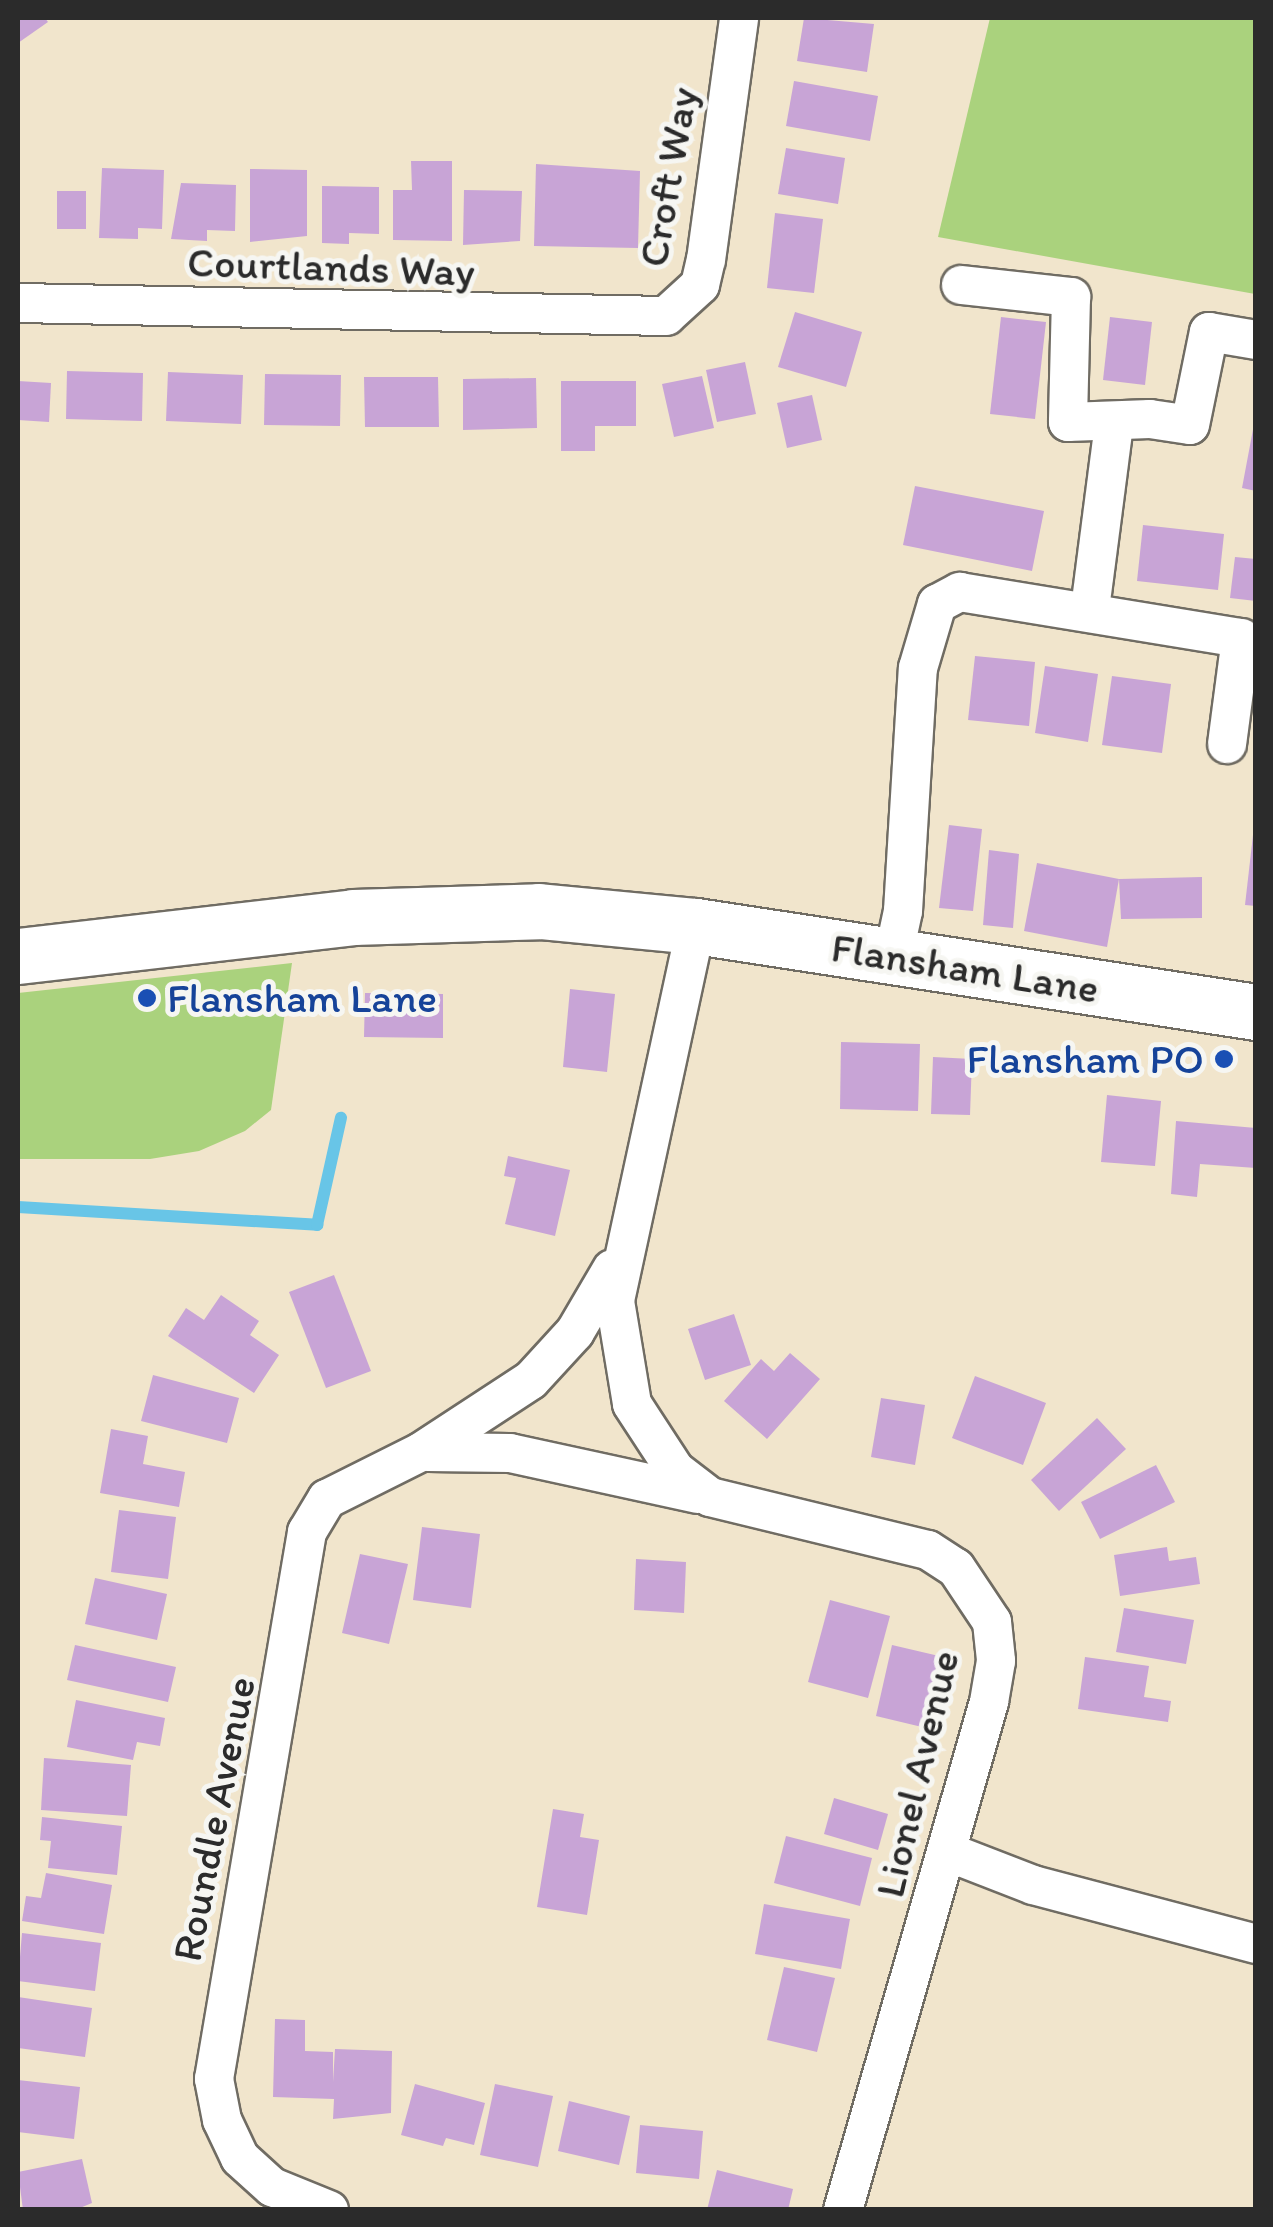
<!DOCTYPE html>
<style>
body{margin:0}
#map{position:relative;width:1273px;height:2227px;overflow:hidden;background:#f1e5cc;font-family:Itim,sans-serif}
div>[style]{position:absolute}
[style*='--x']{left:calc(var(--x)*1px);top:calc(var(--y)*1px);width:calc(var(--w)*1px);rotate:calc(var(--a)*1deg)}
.green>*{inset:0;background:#aad27d}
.stream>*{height:12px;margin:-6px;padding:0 6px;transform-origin:6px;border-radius:6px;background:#68c5e7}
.building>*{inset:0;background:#c8a4d6}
.roads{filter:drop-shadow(2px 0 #706c63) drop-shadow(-2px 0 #706c63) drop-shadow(0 2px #706c63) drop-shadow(0 -2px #706c63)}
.minor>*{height:38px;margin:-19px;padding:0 19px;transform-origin:19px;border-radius:19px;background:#fff}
.secondary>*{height:55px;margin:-27.5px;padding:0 27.5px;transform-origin:27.5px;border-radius:27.5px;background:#fff}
.dots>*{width:28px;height:28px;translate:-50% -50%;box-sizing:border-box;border:5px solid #f6f6f2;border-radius:50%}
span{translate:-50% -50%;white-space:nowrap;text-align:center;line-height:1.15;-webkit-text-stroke:10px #f6f6f2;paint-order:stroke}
.street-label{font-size:42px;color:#2b2b2b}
.transit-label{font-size:42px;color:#164399}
.left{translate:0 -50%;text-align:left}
.right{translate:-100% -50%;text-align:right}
.frame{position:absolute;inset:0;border:20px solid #2b2b2b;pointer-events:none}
</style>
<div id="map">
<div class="green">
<div style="clip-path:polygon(990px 18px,1255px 18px,1255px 294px,938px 237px)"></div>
<div style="clip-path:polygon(292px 963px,271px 1110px,245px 1131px,199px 1151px,150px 1159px,18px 1159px,18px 993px)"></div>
</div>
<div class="stream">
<div style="--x:18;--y:1207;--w:300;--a:3.4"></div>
<div style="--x:317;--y:1225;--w:110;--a:-77.4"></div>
</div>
<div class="building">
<div style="clip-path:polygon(18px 18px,45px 18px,48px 22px,18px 43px)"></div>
<div style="clip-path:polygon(804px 18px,874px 24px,867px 72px,797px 61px)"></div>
<div style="clip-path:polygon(794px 81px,878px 96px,870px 141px,786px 126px)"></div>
<div style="clip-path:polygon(786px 148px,845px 158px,838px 204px,778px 194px)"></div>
<div style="clip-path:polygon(411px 161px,452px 161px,452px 241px,393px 240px,393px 190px,412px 190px)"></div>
<div style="clip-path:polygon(536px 164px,640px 171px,638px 248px,534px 246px)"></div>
<div style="clip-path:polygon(102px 168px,164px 170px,162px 229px,138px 228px,138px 239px,99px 238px)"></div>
<div style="clip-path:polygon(250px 169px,307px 170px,307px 236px,250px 242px)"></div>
<div style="clip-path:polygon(181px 183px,236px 185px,235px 231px,207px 230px,207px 241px,171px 239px)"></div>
<div style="clip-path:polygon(322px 186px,379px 187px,379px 234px,349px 233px,349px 244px,322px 243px)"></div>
<div style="clip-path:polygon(464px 190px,522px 191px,520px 241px,463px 245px)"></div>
<div style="clip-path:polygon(57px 191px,86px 191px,86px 229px,57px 229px)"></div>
<div style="clip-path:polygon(775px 213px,823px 219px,814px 293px,767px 288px)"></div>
<div style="clip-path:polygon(795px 312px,862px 332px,846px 387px,778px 367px)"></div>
<div style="clip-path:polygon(1001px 317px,1046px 322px,1035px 419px,990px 414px)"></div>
<div style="clip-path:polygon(1110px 317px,1152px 322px,1145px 385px,1103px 380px)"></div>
<div style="clip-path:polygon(745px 362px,756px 414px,717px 422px,706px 370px)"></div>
<div style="clip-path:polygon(67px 371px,143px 373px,142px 421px,66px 419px)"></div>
<div style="clip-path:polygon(168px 372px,243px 375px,241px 424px,166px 421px)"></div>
<div style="clip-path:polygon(265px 374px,341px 375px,340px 426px,264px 425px)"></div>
<div style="clip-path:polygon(702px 376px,714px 428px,674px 437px,662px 384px)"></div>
<div style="clip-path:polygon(364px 377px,438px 377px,439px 427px,365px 427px)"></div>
<div style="clip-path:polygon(536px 378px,537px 428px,463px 430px,463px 379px)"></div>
<div style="clip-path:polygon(18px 381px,51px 383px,49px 422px,18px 420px)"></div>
<div style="clip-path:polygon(561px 381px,636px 381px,636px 426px,595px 426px,595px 451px,561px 451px)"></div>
<div style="clip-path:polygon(812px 395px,822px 440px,787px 448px,777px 403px)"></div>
<div style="clip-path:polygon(1254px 424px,1256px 424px,1256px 491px,1242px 488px)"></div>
<div style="clip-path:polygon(915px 486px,1044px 511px,1032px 571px,903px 545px)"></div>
<div style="clip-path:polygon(1143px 525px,1224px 534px,1218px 590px,1137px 581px)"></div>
<div style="clip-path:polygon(1235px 557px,1256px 559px,1256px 601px,1230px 598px)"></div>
<div style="clip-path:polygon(975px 656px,1035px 662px,1029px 726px,968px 720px)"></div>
<div style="clip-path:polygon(1045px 666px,1098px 674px,1088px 742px,1035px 733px)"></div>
<div style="clip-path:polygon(1112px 676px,1171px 684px,1162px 753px,1102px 745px)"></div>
<div style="clip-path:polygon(949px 825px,982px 829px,973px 911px,939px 908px)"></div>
<div style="clip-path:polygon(1253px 835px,1256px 835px,1256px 906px,1245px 905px)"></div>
<div style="clip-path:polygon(989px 850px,1019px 854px,1013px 928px,983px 925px)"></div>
<div style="clip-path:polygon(1037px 863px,1119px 879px,1107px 947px,1024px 931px)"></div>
<div style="clip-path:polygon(1202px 877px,1202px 918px,1121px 919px,1119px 879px)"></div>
<div style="clip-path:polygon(570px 989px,615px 994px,607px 1072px,563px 1067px)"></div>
<div style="clip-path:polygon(365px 993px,443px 994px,443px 1038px,364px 1037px)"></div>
<div style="clip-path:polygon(841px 1042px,920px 1044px,918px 1111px,840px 1109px)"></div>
<div style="clip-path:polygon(933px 1057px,972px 1059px,970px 1115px,931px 1114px)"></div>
<div style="clip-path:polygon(1107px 1095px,1161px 1101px,1155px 1166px,1101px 1162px)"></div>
<div style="clip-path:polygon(1176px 1121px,1256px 1128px,1256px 1168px,1200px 1164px,1197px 1197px,1171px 1194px)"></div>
<div style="clip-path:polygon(508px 1156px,570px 1170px,555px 1236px,505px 1224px,516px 1178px,504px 1176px)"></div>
<div style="clip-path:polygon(334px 1275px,371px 1371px,326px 1388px,289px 1292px)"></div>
<div style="clip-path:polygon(221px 1295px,259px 1321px,250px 1335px,279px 1355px,254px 1393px,168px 1336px,186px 1308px,204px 1320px)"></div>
<div style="clip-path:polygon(734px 1314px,751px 1365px,705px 1380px,688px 1329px)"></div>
<div style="clip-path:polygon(790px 1353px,820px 1379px,767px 1439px,724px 1401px,761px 1359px,774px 1371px)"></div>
<div style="clip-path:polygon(153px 1375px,239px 1398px,227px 1443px,141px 1421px)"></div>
<div style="clip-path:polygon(975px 1376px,1046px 1403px,1023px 1465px,952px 1438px)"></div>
<div style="clip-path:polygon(881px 1398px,925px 1405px,915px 1465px,871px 1457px)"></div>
<div style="clip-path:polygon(1097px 1418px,1126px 1449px,1059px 1511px,1031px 1480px)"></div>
<div style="clip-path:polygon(111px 1429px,148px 1436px,143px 1464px,185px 1472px,179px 1507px,100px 1493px)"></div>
<div style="clip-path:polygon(1156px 1465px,1175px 1502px,1100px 1539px,1081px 1502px)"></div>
<div style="clip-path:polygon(119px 1510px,176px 1517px,168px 1579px,111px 1572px)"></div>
<div style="clip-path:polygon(422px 1527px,480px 1534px,471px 1608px,413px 1600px)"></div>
<div style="clip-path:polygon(1167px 1547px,1169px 1561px,1196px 1557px,1200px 1584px,1120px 1596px,1114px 1555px)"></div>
<div style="clip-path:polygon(360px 1554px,408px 1564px,389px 1644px,342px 1633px)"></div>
<div style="clip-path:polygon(636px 1559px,686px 1562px,684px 1613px,634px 1610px)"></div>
<div style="clip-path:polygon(95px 1578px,167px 1594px,157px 1640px,85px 1624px)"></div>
<div style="clip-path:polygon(830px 1600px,890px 1616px,868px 1698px,808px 1682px)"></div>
<div style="clip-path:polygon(1124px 1608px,1194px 1620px,1186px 1664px,1116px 1652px)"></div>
<div style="clip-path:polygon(75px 1645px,176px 1667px,168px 1702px,67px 1680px)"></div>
<div style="clip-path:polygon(892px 1645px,939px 1656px,922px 1727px,876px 1716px)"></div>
<div style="clip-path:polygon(1085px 1657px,1149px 1666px,1144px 1697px,1171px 1701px,1168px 1722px,1078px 1709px)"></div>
<div style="clip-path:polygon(76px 1700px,165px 1718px,160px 1746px,137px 1742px,133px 1760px,67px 1747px)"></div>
<div style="clip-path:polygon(44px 1758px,131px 1765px,127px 1816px,41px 1810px)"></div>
<div style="clip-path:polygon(834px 1798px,888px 1814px,878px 1850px,824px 1834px)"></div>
<div style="clip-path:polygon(553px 1809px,584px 1814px,580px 1837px,599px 1840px,587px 1915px,537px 1907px)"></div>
<div style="clip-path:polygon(42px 1817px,122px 1826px,117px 1875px,48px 1868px,51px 1841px,40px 1840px)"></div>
<div style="clip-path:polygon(786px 1836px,872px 1858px,860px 1906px,774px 1883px)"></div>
<div style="clip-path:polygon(46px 1873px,112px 1885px,104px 1934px,22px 1921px,26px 1896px,41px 1898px)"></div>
<div style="clip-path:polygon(764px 1904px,850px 1919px,841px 1969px,755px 1954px)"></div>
<div style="clip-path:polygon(22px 1933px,101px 1943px,95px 1991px,18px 1981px)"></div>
<div style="clip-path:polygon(784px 1967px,835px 1978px,817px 2052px,767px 2040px)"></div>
<div style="clip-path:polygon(18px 1997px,92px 2008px,85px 2057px,18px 2048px)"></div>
<div style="clip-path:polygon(275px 2019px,305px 2020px,305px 2051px,333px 2052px,333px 2082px,335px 2049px,392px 2051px,391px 2113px,333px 2119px,334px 2099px,273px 2097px)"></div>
<div style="clip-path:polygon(18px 2080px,80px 2087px,74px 2139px,18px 2132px)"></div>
<div style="clip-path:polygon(415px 2084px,485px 2103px,474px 2145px,446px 2138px,443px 2146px,401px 2135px)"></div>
<div style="clip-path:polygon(495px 2084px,553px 2096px,538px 2167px,480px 2155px)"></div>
<div style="clip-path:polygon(569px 2101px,630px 2116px,619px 2165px,558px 2151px)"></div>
<div style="clip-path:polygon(640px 2125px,703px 2131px,699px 2179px,636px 2173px)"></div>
<div style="clip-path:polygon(82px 2159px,92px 2203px,75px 2210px,23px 2210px,18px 2172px)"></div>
<div style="clip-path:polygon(717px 2170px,793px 2189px,788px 2210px,707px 2210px)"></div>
</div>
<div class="roads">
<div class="minor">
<div style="--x:961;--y:285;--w:111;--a:6.2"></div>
<div style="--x:1071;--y:297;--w:125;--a:91.4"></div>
<div style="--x:1068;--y:422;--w:82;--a:-2.1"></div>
<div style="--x:1150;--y:419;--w:40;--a:8.5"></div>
<div style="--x:1190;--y:425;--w:95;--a:-78.5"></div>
<div style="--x:1209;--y:332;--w:48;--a:9.7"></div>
<div style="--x:18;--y:303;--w:648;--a:1.15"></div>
<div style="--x:666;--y:316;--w:46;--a:-42.4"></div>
<div style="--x:700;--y:285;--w:26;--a:-77"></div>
<div style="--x:706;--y:260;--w:244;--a:-82.2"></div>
<div style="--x:1090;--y:609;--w:187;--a:-82.6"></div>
<div style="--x:696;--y:926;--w:384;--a:102.2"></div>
<div style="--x:615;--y:1301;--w:104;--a:80.6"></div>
<div style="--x:632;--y:1404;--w:79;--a:56.9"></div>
<div style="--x:675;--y:1470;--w:44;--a:37.6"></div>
<div style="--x:710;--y:1497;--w:224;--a:13.7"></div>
<div style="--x:928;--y:1550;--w:33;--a:33"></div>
<div style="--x:956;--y:1568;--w:65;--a:56.3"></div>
<div style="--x:992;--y:1622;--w:39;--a:84"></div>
<div style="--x:996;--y:1661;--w:42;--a:99.7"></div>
<div style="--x:989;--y:1702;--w:529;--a:106.03"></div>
<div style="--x:893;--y:958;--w:48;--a:-78"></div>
<div style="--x:903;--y:911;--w:243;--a:-86.5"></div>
<div style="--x:918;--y:668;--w:67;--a:-73.5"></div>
<div style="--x:937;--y:604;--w:26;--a:-28"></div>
<div style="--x:960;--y:592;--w:285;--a:9.3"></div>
<div style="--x:1241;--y:638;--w:107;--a:97.5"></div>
<div style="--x:428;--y:1452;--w:82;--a:0.7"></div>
<div style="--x:510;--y:1453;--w:192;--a:12.3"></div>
<div style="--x:948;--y:1852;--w:91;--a:21.2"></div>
<div style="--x:1033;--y:1885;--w:231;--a:14.8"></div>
<div style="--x:329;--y:2210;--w:61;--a:-158"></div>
<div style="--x:272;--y:2187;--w:43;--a:-137.8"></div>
<div style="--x:240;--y:2158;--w:42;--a:-115.3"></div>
<div style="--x:222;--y:2120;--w:42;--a:-101"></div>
<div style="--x:214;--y:2079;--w:555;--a:-80.35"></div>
<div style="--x:307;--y:1532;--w:39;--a:-59"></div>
<div style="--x:327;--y:1499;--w:105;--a:-26.6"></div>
<div style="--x:421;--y:1452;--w:131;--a:-33.2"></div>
<div style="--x:531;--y:1380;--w:65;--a:-47.5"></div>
<div style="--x:575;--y:1332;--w:73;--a:-59.6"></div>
</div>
<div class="secondary">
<div style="--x:18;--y:956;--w:337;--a:-6.6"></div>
<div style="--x:353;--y:917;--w:186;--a:-1.8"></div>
<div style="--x:539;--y:911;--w:158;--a:5.5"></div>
<div style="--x:696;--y:926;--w:567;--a:8.73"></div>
</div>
</div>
<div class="dots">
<div style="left:147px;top:998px;background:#1a4fb4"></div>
<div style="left:1224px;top:1059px;background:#1a4fb4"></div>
</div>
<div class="street-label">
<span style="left:668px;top:177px;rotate:-80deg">Croft Way</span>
<span style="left:331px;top:267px;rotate:2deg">Courtlands Way</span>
<span style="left:965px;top:968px;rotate:9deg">Flansham Lane</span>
<span style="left:917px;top:1774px;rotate:-77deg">Lionel Avenue</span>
<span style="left:214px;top:1819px;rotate:-79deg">Roundle Avenue</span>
</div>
<div class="transit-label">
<span class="left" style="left:167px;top:998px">Flansham Lane</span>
<span class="right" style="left:1204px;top:1059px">Flansham PO</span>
</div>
<div class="frame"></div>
</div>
